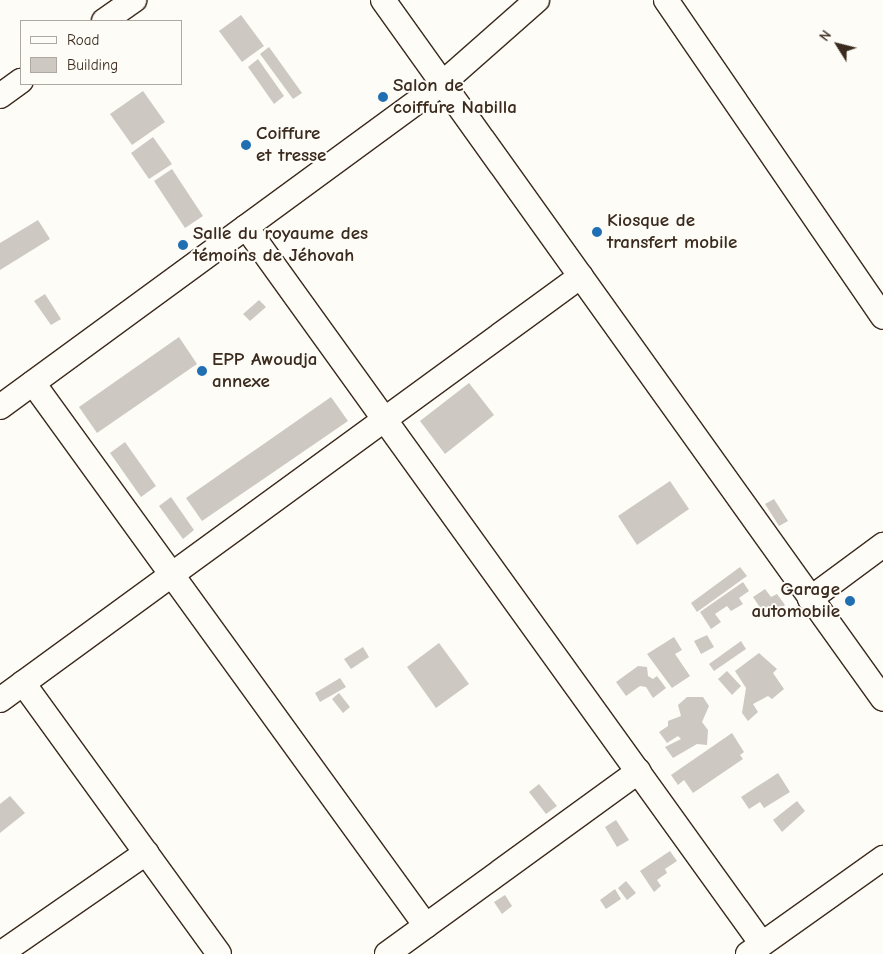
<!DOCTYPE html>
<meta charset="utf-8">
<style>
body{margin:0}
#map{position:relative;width:883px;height:954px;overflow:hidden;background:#fdfcf7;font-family:"Comic Neue",sans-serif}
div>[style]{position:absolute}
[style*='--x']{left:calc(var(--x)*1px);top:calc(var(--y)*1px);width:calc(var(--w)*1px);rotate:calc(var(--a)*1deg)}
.building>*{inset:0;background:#cdc8c2}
.roads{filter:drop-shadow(1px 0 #3b2a1e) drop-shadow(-1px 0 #3b2a1e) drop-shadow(0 1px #3b2a1e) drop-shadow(0 -1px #3b2a1e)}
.minor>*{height:24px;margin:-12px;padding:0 12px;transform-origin:12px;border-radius:12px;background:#fdfcf7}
.dots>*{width:14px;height:14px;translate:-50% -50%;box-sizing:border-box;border:2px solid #fdfcf7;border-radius:50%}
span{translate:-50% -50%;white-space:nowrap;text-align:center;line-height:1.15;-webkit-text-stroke:4px #fdfcf7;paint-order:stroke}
.poi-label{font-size:19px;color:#3b2a1e;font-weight:700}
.left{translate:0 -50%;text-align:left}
.right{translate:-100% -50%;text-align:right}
.legend{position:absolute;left:20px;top:20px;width:162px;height:65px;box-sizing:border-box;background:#fdfcf7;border:1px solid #afa8a0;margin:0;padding:6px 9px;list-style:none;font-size:15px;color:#3b2a1e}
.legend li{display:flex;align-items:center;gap:10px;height:25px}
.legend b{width:25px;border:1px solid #afa8a0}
.north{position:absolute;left:813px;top:20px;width:50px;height:50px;-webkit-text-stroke:4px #fdfcf7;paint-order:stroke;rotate:306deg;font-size:14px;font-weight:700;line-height:20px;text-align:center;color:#3b2a1e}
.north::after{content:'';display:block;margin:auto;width:18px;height:22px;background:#3b2a1e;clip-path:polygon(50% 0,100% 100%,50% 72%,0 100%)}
</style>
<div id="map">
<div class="building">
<div style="clip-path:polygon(241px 15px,264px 46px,242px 62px,219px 31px)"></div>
<div style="clip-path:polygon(269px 47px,302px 93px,293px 99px,260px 54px)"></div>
<div style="clip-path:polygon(258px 59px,284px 96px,274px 104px,248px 67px)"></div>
<div style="clip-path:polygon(143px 91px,165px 122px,132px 145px,110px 114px)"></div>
<div style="clip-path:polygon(153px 137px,172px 164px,149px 179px,131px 153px)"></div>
<div style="clip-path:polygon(172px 169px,203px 216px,185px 228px,154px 181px)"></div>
<div style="clip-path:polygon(38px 220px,50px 239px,0 270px,0 243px)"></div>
<div style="clip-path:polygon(45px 294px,61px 319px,51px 325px,34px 301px)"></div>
<div style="clip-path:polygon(259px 300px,266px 307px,250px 321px,243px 314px)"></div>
<div style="clip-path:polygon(179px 337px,197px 364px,97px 433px,79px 407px)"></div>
<div style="clip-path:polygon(469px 383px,494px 415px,445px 454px,420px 421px)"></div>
<div style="clip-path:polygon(331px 397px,348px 421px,202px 521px,186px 498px)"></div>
<div style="clip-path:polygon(125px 442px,156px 486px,141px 497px,110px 453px)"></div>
<div style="clip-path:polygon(670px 481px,689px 509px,637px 545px,618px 516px)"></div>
<div style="clip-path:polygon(171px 497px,194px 530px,183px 539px,159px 506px)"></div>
<div style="clip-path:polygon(774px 499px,788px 521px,779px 526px,765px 504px)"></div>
<div style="clip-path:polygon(740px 567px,747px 576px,697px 612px,691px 603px)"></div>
<div style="clip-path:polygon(743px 582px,749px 591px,739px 598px,743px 604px,731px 611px,727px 606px,715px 614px,721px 622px,711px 629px,700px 612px)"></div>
<div style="clip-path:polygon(765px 589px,771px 597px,777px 594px,785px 605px,767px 618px,753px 597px)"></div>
<div style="clip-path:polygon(707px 635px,714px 647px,701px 654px,694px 641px)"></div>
<div style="clip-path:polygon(674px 637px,682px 650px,675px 654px,690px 676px,672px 688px,647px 654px)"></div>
<div style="clip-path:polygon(741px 641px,746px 649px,714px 671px,709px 664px)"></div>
<div style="clip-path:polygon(439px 643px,469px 684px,436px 708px,407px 667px)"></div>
<div style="clip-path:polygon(363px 647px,369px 657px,351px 669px,344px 659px)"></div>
<div style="clip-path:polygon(759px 653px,777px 669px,773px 673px,784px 689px,772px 699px,768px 696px,753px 704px,758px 712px,748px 721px,742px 713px,746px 688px,735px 671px)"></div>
<div style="clip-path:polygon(638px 666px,647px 667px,648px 676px,653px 679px,657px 676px,666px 688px,653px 698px,646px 687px,640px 686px,626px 696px,616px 682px)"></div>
<div style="clip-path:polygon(727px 671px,741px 686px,732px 695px,718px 679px)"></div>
<div style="clip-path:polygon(340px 678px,346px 687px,320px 702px,315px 693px)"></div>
<div style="clip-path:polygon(339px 693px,350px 707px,343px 713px,332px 699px)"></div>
<div style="clip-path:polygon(687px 697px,703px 697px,709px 706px,702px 722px,708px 730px,707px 745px,697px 744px,673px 758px,665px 747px,681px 739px,678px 736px,667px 743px,659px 732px,668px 726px,668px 721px,681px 716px,678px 705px)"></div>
<div style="clip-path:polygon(732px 733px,744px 752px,740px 755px,743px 759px,693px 793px,684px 780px,678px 785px,671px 775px)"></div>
<div style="clip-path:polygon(778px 773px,790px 792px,764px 808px,760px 802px,749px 809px,741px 797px)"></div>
<div style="clip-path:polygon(539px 784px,557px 806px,546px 814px,529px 792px)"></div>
<div style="clip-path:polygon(10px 796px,25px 813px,0 833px,0 804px)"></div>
<div style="clip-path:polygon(797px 801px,805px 811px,782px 832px,773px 820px)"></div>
<div style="clip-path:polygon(616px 820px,629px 840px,617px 847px,605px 827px)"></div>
<div style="clip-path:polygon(670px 851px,677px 861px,665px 869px,667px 873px,657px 880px,661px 886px,654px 892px,640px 871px)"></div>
<div style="clip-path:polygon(626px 881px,636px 893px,627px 900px,618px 888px)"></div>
<div style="clip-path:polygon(615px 889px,621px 899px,606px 909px,600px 900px)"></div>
<div style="clip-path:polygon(505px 895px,512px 906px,502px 914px,494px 902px)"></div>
</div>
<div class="roads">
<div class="minor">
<div style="--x:383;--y:0;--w:859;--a:54.42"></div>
<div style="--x:666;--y:0;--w:384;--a:55.6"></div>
<div style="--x:104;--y:21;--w:37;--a:-35"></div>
<div style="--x:0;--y:96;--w:26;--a:-36"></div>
<div style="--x:246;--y:227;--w:883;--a:54.26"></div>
<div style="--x:33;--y:383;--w:670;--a:54.1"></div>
<div style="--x:0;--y:407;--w:550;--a:-36.2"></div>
<div style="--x:444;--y:82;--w:124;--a:-41.4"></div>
<div style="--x:810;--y:599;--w:91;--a:-36.5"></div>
<div style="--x:23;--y:683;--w:334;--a:54.1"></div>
<div style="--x:0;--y:700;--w:719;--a:-36.12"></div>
<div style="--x:0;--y:954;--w:178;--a:-34.7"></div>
<div style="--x:387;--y:954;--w:311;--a:-36"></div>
<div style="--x:748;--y:954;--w:166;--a:-35.4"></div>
</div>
</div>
<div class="dots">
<div style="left:383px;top:97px;background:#1f6fb2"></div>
<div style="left:246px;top:145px;background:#1f6fb2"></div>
<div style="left:597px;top:232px;background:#1f6fb2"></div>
<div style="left:183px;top:245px;background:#1f6fb2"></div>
<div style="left:202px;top:371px;background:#1f6fb2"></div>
<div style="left:850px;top:601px;background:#1f6fb2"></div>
</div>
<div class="poi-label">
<span class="left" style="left:393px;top:97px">Salon de<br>coiffure Nabilla</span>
<span class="left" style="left:256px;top:145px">Coiffure<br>et tresse</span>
<span class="left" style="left:607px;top:232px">Kiosque de<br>transfert mobile</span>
<span class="left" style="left:193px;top:245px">Salle du royaume des<br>témoins de Jéhovah</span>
<span class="left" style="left:212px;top:371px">EPP Awoudja<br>annexe</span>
<span class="right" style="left:840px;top:601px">Garage<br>automobile</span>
</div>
<ul class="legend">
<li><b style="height:6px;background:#fdfcf7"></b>Road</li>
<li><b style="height:14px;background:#cdc8c2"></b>Building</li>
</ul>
<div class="north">N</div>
</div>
